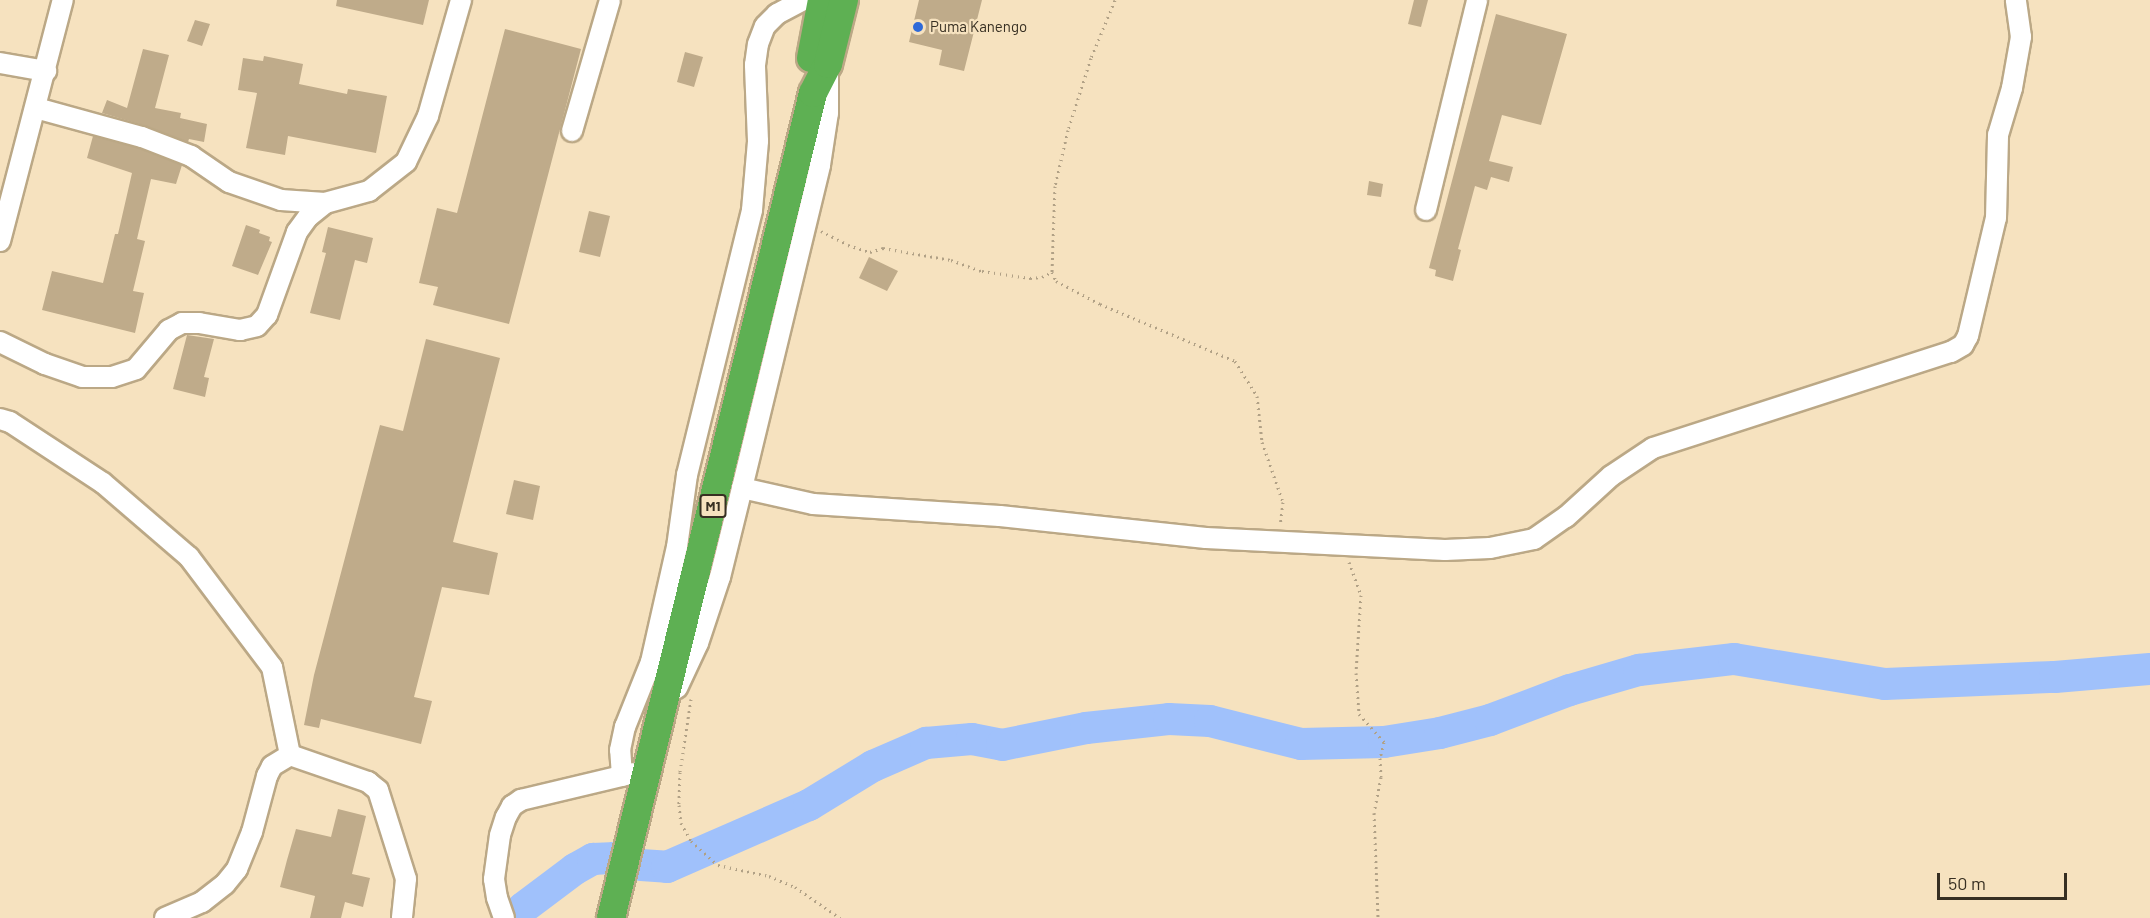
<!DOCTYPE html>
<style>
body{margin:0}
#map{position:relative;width:2150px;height:918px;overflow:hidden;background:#f6e2bf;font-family:Barlow,sans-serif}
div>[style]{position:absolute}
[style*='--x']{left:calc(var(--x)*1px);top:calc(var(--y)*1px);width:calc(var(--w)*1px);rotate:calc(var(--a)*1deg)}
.river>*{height:32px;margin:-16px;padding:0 16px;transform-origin:16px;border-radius:16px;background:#a0c1fb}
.building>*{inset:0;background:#bfab8a}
.path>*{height:3px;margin-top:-1.5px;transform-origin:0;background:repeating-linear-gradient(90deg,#b1a186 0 1.5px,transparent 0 6px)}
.roads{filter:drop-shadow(2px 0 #bba886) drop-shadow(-2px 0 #bba886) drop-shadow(0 2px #bba886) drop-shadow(0 -2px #bba886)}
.minor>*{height:20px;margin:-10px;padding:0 10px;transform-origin:10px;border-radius:10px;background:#fff}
.highway>*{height:28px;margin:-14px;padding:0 14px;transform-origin:14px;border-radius:14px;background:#5eb053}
.dots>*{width:16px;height:16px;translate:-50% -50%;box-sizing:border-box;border:3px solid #f6e2bf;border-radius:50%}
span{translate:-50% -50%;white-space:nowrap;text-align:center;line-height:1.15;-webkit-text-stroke:4.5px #f6e2bf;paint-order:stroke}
.shield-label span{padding:2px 4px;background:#f6e2bf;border:2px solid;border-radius:4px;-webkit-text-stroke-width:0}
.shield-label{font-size:14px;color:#372f22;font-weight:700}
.poi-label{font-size:15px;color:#372f22}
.left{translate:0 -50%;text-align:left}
.scale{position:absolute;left:1937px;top:873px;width:130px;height:27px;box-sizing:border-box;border:3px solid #372f22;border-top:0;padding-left:8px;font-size:18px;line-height:21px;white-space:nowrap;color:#372f22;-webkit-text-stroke:4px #f6e2bf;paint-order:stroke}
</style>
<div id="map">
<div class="river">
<div style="--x:641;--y:865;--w:26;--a:4"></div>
<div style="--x:667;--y:867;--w:155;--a:-23.6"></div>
<div style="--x:809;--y:805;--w:75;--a:-31.4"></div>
<div style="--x:873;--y:766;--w:58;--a:-23.5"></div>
<div style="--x:926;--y:743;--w:46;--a:-5"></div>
<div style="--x:972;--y:739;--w:31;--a:11"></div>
<div style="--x:1002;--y:745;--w:86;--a:-11.4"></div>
<div style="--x:1086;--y:728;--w:83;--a:-6.2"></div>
<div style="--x:1169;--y:719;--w:41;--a:2.8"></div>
<div style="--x:1210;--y:721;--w:94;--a:14.2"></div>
<div style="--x:1301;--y:744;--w:83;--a:-1.4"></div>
<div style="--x:1384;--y:742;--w:57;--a:-9.1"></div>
<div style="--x:1440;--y:733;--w:52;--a:-14.6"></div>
<div style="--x:1490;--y:720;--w:85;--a:-20.6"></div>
<div style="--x:1570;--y:690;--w:72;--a:-16.2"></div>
<div style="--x:1639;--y:670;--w:96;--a:-6.6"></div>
<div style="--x:1734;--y:659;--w:153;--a:9.4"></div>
<div style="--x:1885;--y:684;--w:170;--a:-2.4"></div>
<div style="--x:2055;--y:677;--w:95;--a:-4.8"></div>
<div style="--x:516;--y:918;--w:12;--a:-55"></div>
<div style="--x:523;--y:908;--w:65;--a:-36.9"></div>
<div style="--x:575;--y:869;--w:21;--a:-29"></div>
<div style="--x:593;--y:859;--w:17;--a:-3"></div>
</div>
<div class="building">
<div style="clip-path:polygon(337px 0,429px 0,423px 25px,336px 6px)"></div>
<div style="clip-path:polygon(919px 0,982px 0,964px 71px,939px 65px,942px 50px,909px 42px)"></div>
<div style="clip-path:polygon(1414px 0,1428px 0,1421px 27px,1408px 24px)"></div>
<div style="clip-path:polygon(1496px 14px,1567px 34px,1541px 125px,1502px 115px,1489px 161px,1513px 167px,1509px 182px,1491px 177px,1487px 190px,1475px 186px,1458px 249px,1461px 250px,1453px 281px,1435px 276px,1436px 270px,1429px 268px)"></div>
<div style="clip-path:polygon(195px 20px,210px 24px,202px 46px,187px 41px)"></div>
<div style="clip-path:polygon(505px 29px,581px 49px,509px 324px,433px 305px,438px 287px,419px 283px,437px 208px,457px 213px)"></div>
<div style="clip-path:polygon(143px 49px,169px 55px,155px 108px,181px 113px,180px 118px,207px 124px,204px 142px,189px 139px,188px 142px,146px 126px,102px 113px,107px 100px,127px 108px)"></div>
<div style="clip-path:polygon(685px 52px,703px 57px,694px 87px,677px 82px)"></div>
<div style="clip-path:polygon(264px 56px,303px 64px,299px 84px,347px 94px,348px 89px,387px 96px,376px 153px,288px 136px,285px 155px,246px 148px,257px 93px,238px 90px,243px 58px,263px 61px)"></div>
<div style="clip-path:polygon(93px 136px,138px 148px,182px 165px,176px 184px,151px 179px,137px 239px,145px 241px,133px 291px,144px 293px,135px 333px,42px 310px,52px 271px,103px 283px,115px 234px,118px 234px,132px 173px,87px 158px)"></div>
<div style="clip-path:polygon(1369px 181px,1383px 184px,1381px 197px,1367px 195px)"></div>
<div style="clip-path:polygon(589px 211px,610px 216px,600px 257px,579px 252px)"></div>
<div style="clip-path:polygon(246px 225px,260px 230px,259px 233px,270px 237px,269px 241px,272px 242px,258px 275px,232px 266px)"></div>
<div style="clip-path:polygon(328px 227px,373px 238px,367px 263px,355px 260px,340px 320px,310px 313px,326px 253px,322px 252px)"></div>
<div style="clip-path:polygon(869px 257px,898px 271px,887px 291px,859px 278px)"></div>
<div style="clip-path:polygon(187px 335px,214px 339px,204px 377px,209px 378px,205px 397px,173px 389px)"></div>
<div style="clip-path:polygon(426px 339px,500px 358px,453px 542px,498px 553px,489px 595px,442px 587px,414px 697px,432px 701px,421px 744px,321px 719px,319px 728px,304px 725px,314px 675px,380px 425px,403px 431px)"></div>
<div style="clip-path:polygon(514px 480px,540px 486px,533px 520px,506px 514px)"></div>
<div style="clip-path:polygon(338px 809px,366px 816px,352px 874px,370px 878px,363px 907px,345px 902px,341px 918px,310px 918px,315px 896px,280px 887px,287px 860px,296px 829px,331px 837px)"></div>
</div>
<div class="path">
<div style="--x:1115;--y:0;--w:63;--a:112.5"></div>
<div style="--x:1091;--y:58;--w:76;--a:107.7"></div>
<div style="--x:1068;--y:130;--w:57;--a:103.1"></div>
<div style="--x:1055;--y:186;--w:86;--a:92"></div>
<div style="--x:1052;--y:272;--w:10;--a:66"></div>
<div style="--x:1056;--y:281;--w:50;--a:27.6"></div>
<div style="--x:1100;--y:304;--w:147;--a:22.9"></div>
<div style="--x:1235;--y:361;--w:41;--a:57.8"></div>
<div style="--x:1257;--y:396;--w:46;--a:83.8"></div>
<div style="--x:1262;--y:442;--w:64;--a:70.7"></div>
<div style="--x:1283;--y:502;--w:23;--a:97"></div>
<div style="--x:821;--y:231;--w:30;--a:27"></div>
<div style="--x:848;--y:245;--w:23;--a:18"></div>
<div style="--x:870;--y:252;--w:14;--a:-17"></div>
<div style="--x:883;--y:248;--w:69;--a:10"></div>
<div style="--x:951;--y:260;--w:33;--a:20"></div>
<div style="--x:982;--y:271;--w:49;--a:8.3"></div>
<div style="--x:1030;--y:278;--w:12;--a:-5"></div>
<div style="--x:1042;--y:277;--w:11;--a:-27"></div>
<div style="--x:1349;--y:562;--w:35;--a:70"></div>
<div style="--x:1361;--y:595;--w:78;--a:93.7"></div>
<div style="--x:1356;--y:673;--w:41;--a:85.8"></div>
<div style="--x:1359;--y:714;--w:38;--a:48"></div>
<div style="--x:1384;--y:742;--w:16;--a:104"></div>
<div style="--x:1380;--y:758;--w:19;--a:87"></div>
<div style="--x:1381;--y:777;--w:37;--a:101"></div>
<div style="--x:1374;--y:813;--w:105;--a:87.8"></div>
<div style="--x:691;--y:699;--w:74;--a:98.6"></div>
<div style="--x:680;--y:772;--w:33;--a:92"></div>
<div style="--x:679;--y:805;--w:18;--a:84"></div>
<div style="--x:681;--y:823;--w:21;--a:61"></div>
<div style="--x:691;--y:841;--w:36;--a:42"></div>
<div style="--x:718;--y:865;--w:52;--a:12.2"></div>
<div style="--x:769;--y:876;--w:28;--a:23"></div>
<div style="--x:795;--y:887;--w:55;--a:34.6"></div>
</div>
<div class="roads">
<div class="minor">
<div style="--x:0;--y:63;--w:47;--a:9.9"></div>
<div style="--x:36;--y:108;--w:110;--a:15.3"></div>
<div style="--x:142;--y:137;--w:53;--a:21.2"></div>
<div style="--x:191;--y:156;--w:46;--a:34.4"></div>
<div style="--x:229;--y:182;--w:55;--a:19.1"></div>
<div style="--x:281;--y:200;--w:44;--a:3.9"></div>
<div style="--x:325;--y:203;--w:46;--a:-15.3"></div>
<div style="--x:369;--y:191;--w:47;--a:-38.1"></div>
<div style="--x:406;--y:162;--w:51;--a:-64.4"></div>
<div style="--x:428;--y:116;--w:121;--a:-74.1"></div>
<div style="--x:572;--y:131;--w:136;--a:-73.8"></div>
<div style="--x:1426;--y:210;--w:216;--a:-76.3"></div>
<div style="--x:0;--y:241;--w:249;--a:-75.4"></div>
<div style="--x:0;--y:342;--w:50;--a:26.1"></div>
<div style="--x:45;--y:364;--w:39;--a:19"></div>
<div style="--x:82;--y:377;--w:30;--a:0"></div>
<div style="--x:112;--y:377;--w:25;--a:-18"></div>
<div style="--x:136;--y:369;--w:51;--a:-49.8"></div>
<div style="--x:169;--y:330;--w:15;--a:-28"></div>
<div style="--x:182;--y:323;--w:17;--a:0"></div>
<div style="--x:199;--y:323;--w:42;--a:9.7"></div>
<div style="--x:240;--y:330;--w:17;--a:-13"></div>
<div style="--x:257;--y:326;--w:15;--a:-48"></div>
<div style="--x:267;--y:315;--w:88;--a:-70.1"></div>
<div style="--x:297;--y:232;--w:19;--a:-54"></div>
<div style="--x:308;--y:217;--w:22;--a:-39"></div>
<div style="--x:0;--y:419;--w:10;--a:17"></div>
<div style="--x:10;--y:422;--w:111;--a:33.3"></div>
<div style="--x:103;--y:483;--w:113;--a:40.7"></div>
<div style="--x:189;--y:557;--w:138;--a:53"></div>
<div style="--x:272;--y:667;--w:90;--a:78.4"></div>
<div style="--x:742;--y:488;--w:73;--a:12.7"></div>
<div style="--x:813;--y:504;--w:187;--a:3.7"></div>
<div style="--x:1000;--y:516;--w:207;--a:6.1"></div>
<div style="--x:1206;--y:538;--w:239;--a:2.9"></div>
<div style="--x:1445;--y:550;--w:45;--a:-2.5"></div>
<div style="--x:1490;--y:548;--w:45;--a:-11.6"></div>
<div style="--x:1534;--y:539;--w:39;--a:-35"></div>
<div style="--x:1566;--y:517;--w:61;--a:-42.3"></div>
<div style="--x:1611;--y:476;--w:50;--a:-33.7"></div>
<div style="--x:1653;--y:448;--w:313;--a:-17.9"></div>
<div style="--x:1951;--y:352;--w:14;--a:-30"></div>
<div style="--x:1963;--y:345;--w:10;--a:-61"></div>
<div style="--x:1968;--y:336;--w:121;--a:-76.7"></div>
<div style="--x:1996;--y:218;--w:83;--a:-88.6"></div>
<div style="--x:1998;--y:135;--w:49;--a:-73.4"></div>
<div style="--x:2012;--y:88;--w:52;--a:-80"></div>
<div style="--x:2021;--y:37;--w:37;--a:-98"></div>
<div style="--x:677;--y:688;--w:50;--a:-65"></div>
<div style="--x:698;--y:643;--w:70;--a:-71.6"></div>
<div style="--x:720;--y:577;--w:92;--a:-76.1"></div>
<div style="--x:742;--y:488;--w:332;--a:-76.4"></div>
<div style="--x:820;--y:165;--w:53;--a:-81.3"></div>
<div style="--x:828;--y:113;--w:44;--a:-90"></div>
<div style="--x:622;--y:776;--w:26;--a:-94"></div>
<div style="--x:620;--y:750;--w:24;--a:-78"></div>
<div style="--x:625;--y:727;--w:70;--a:-68.2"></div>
<div style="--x:651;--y:662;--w:118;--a:-77.3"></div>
<div style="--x:677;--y:547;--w:73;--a:-82.1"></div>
<div style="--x:687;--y:475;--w:273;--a:-76.2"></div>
<div style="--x:752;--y:210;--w:69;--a:-85"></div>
<div style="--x:758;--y:141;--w:76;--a:-92.3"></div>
<div style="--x:755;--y:65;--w:21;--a:-82"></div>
<div style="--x:758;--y:44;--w:19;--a:-69"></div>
<div style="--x:765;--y:26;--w:17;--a:-45"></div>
<div style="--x:777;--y:14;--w:30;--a:-28"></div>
<div style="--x:165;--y:918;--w:40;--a:-23.4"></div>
<div style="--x:202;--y:902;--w:29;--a:-38"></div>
<div style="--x:225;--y:884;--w:19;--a:-51"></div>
<div style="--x:237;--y:869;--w:40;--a:-68"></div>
<div style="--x:252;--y:832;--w:58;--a:-75"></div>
<div style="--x:267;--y:776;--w:11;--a:-63"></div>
<div style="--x:272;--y:766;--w:21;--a:-31"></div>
<div style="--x:290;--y:755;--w:83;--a:19.1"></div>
<div style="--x:368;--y:782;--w:13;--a:39"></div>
<div style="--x:378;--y:790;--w:93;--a:72.5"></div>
<div style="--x:406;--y:879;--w:39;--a:96"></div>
<div style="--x:504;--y:918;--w:21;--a:-109"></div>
<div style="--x:497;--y:898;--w:19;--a:-99"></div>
<div style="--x:494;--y:879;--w:44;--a:-82.2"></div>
<div style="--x:500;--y:835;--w:19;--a:-72"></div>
<div style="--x:506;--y:817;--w:13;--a:-61"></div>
<div style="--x:512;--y:806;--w:11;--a:-34"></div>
<div style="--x:521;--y:800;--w:116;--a:-13.4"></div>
</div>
<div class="highway">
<div style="--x:811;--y:58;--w:59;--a:-79.3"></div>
<div style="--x:611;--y:918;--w:849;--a:-76.24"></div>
<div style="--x:813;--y:93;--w:33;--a:-63"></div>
<div style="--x:828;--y:64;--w:66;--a:-76"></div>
</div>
</div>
<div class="dots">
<div style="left:918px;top:27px;background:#2f6ad8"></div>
</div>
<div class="shield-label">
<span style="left:713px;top:506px">M1</span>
</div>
<div class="poi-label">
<span class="left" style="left:930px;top:27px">Puma Kanengo</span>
</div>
<div class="scale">50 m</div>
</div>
